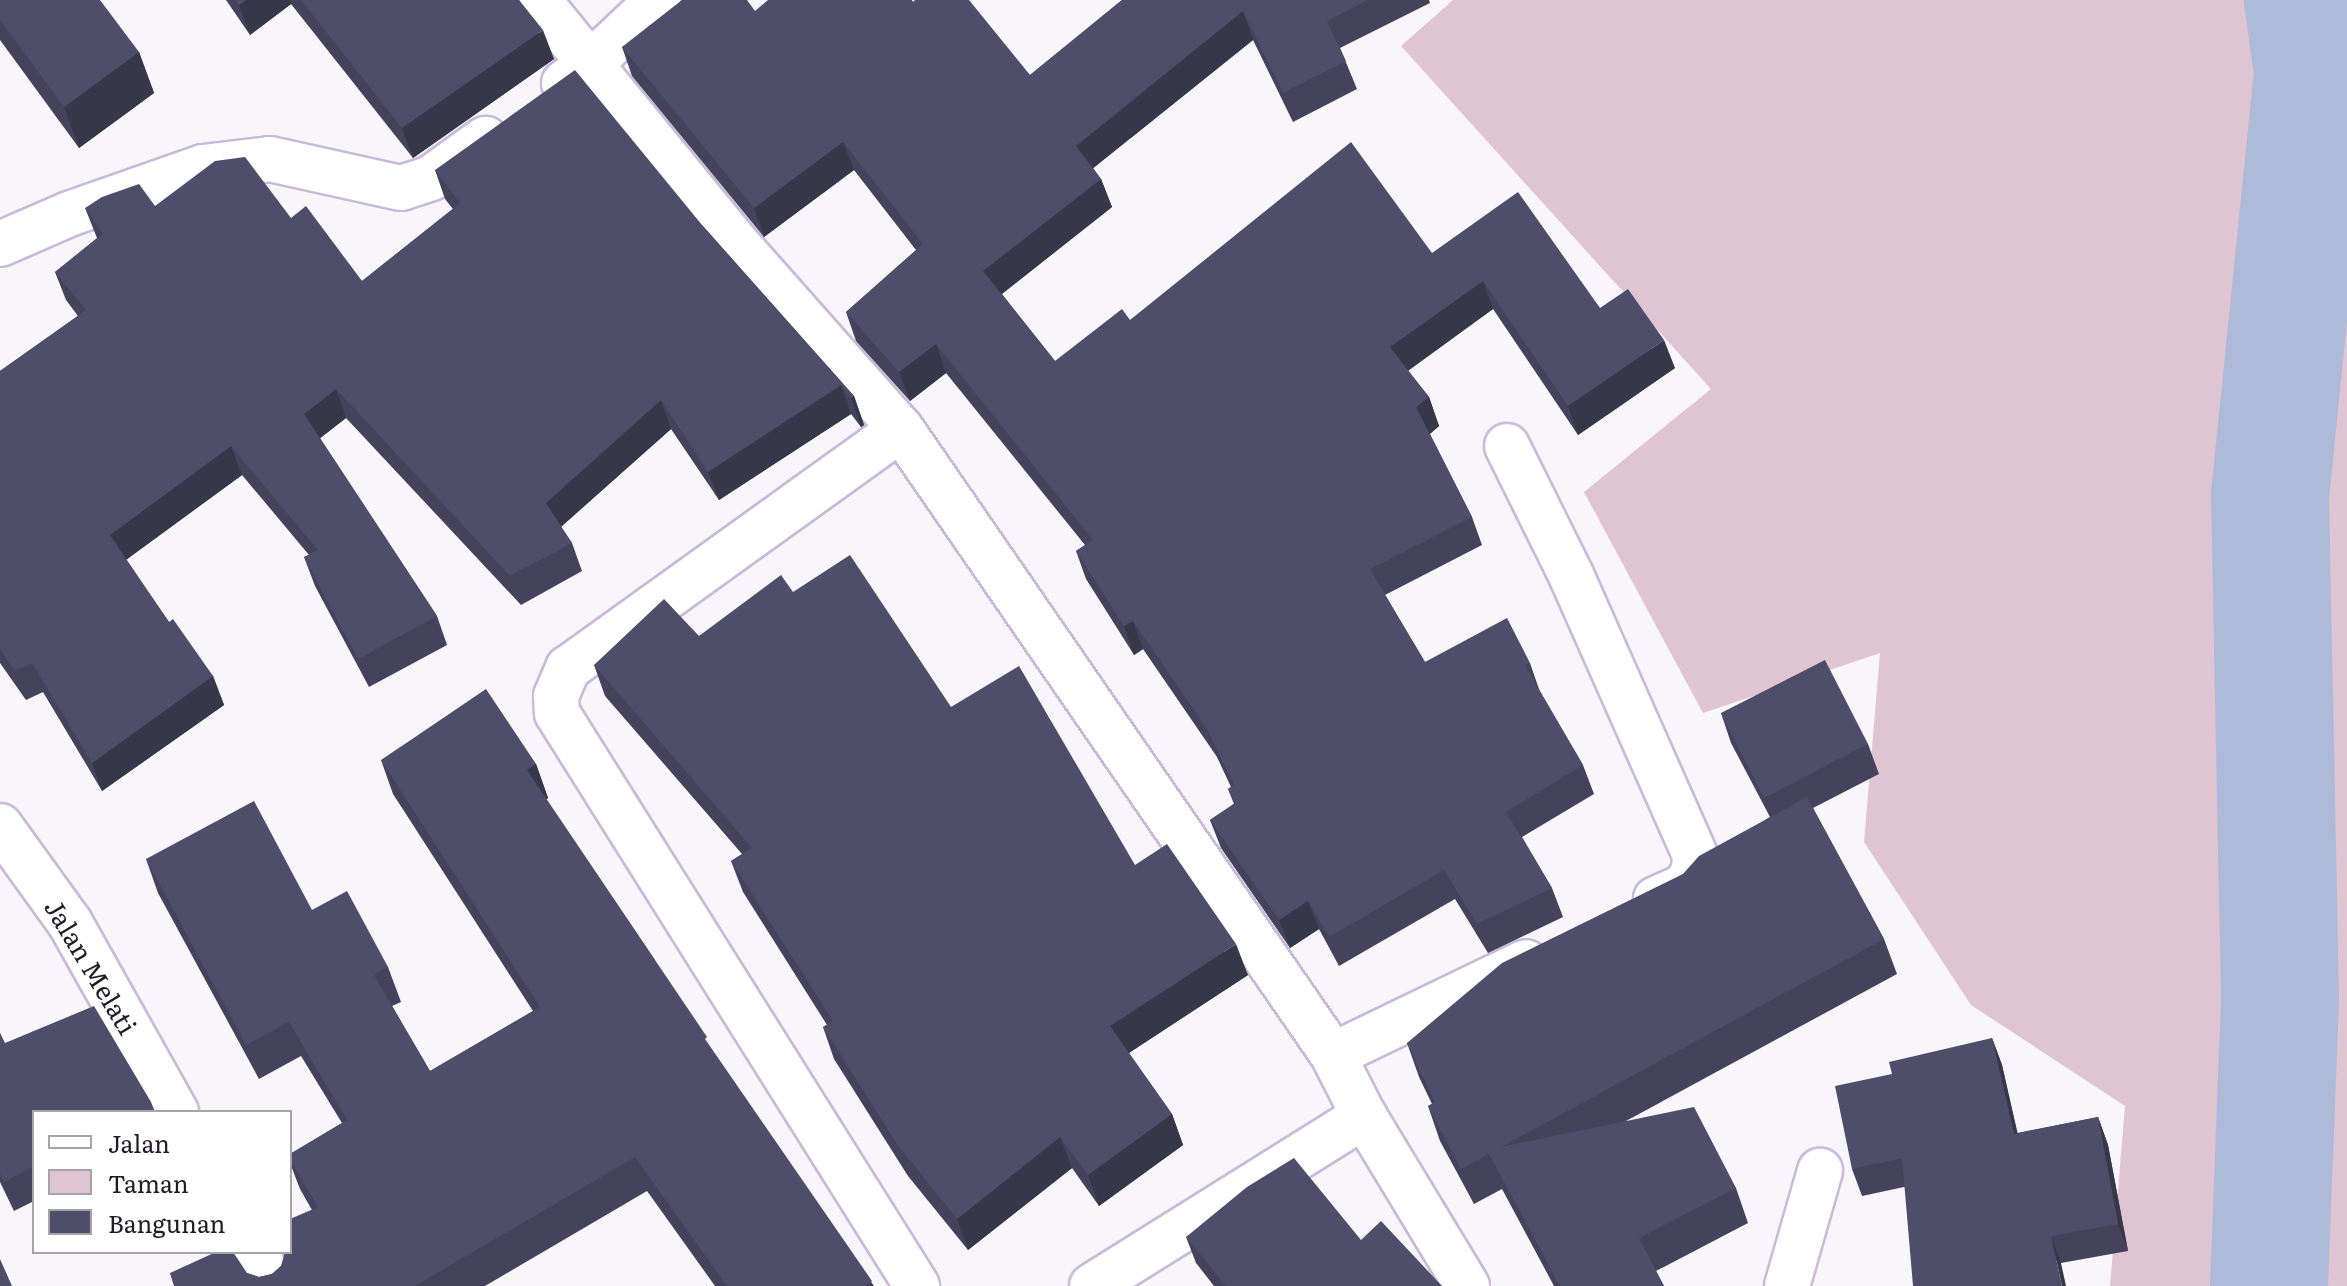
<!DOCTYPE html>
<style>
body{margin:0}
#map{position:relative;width:2347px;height:1286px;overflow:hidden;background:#f8f5fb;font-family:Literata,serif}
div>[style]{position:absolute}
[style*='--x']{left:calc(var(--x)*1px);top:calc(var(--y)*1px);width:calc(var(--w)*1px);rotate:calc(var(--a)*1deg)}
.green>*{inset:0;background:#dfc4d2}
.river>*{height:118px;margin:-59px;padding:0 59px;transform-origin:59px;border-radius:59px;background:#adbbd9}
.roads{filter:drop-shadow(2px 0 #c8bad9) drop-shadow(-2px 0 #c8bad9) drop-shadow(0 2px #c8bad9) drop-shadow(0 -2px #c8bad9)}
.minor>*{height:44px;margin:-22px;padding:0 22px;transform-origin:22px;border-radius:22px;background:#fff}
.wall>*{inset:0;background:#44435b}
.shaded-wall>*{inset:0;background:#37374a}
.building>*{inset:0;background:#4f4e6a}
span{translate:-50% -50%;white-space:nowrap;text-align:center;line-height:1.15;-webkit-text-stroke:8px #fff;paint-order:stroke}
.street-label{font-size:26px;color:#201b27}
.legend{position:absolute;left:32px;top:1110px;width:260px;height:144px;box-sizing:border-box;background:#fff;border:2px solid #a6a4a9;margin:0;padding:10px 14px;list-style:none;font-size:24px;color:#201b27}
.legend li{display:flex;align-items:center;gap:16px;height:40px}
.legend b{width:40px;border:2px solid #a6a4a9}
</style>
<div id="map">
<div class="green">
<div style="clip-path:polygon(1453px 0,2347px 0,2347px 1286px,2110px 1286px,2125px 1106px,1971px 1005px,1864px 842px,1880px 653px,1703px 713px,1584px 492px,1711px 389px,1401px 46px)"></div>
</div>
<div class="river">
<div style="--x:2269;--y:1286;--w:287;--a:-87.8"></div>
<div style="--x:2280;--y:999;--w:503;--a:-91.14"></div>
<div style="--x:2270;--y:496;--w:427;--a:-84.2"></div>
<div style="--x:2313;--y:71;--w:72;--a:-98"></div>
</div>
<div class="roads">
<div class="minor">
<div style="--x:538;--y:0;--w:306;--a:50.8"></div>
<div style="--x:731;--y:237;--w:256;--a:48.5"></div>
<div style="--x:901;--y:429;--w:761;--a:55.39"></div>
<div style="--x:1333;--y:1055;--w:68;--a:63.1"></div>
<div style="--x:1364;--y:1116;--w:199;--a:58.8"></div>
<div style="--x:564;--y:83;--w:31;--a:-36"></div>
<div style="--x:589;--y:65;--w:95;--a:-43.3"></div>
<div style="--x:0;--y:244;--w:75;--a:-23.5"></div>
<div style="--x:69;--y:214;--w:142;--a:-19.3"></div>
<div style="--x:203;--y:167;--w:67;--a:-6.8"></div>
<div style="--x:270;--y:159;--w:134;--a:12.5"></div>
<div style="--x:401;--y:188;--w:32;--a:-18"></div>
<div style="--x:431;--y:178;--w:67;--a:-35.8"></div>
<div style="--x:901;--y:429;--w:410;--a:144.3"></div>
<div style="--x:568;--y:668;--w:30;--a:113"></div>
<div style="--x:556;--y:696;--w:17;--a:87"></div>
<div style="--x:557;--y:713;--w:677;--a:57.86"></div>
<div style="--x:1507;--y:446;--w:144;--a:63.6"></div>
<div style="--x:1571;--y:575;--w:306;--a:66.1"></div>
<div style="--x:1695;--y:855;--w:16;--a:94"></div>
<div style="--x:1694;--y:871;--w:17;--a:121"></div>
<div style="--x:1685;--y:886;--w:32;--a:156"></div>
<div style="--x:0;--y:826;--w:120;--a:54.2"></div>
<div style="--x:70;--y:923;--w:217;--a:60.7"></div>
<div style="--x:1333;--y:1055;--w:214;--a:-25.7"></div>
<div style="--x:255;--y:1252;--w:38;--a:62"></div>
<div style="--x:1092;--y:1286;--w:321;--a:-32"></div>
<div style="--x:1787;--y:1286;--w:120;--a:-74"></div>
</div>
</div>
<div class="wall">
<div style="clip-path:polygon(0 0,139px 52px,154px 93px,79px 148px,0 40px)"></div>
<div style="clip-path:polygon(226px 0,519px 0,554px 59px,413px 158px,291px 4px,250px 35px)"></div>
<div style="clip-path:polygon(1122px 0,1429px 0,1430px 3px,1340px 48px,1357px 89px,1293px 122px,1253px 40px,1093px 168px,1101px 179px,1112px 207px,1002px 294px,1055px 361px,1130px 320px,1432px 253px,1600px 308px,1675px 368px,1578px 435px,1493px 309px,1408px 371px,1429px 397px,1439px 426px,1430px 434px,1472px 517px,1482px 545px,1385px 595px,1425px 662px,1530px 663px,1540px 692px,1583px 765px,1594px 794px,1522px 837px,1552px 888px,1563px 917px,1488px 953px,1455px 899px,1339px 966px,1319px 929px,1290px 948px,1221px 848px,1210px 820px,1234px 804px,1228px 789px,1231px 787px,1217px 757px,1143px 649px,1134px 655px,1086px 579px,1076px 551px,1085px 545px,946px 373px,910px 401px,856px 341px,846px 312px,916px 250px,854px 170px,764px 237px,632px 76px,622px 47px,755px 11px,913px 2px,1030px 75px)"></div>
<div style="clip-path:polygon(435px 170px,702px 225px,854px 396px,864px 425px,861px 427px,851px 414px,719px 500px,671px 429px,561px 527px,572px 543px,582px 571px,521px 605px,346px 418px,320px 438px,437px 616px,447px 645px,369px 687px,315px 586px,304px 557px,309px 555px,242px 475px,126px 560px,169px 622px,213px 676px,224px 705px,102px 791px,43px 692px,26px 700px,0 663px,0 371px,78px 316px,66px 300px,55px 272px,97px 238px,85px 208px,155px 206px,291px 218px,362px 281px,453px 209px,445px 199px)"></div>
<div style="clip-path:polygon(793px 592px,951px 707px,1135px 865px,1248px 975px,1129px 1053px,1172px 1114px,1183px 1145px,1099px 1206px,1072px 1168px,968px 1250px,908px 1176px,834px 1059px,823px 1027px,827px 1025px,743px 892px,731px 861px,742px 854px,605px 696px,594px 665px,699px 636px)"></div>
<div style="clip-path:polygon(1721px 713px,1868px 744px,1879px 774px,1813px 808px,1884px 939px,1897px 974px,1626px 1121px,1736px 1188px,1748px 1223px,1656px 1271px,1664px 1286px,1554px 1286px,1502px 1189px,1474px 1204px,1440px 1141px,1428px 1106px,1432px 1104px,1419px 1077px,1407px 1043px,1683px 874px,1770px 817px,1731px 743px)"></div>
<div style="clip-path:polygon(381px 760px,536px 764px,548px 798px,546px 800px,712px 1050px,874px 1286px,715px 1286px,647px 1191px,485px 1286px,174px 1286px,170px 1273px,247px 1273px,259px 1277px,272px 1274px,281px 1266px,312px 1210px,300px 1189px,290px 1163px,290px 1154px,342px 1123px,301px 1056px,259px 1079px,158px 893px,146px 859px,312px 910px,388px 967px,401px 1002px,392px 1006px,430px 1071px,533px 1011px,393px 794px)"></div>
<div style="clip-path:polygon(0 1033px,34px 1112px,34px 1201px,14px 1211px,0 1182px)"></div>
<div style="clip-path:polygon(1992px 1038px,2002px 1065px,2017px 1133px,2098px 1117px,2108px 1145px,2128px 1251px,2061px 1263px,1904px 1187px,1862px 1196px,1852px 1169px)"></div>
<div style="clip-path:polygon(1186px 1237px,1361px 1240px,1442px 1286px,1214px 1286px,1196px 1263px)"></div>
</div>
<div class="shaded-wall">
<div style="clip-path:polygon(246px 0,290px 0,291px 4px,250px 35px,239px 5px)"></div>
<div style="clip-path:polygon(1243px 11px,1253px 40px,1086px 174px,1076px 146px)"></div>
<div style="clip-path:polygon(543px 30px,554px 59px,413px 158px,402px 128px)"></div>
<div style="clip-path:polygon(139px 52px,154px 93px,79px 148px,64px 107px)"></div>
<div style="clip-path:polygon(843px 142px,854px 170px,764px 237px,754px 208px)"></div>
<div style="clip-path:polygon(1101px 179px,1112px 207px,994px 300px,983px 271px)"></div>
<div style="clip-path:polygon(1483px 281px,1493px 309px,1400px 376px,1390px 347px)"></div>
<div style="clip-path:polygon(1664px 340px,1675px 368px,1578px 435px,1568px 406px)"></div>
<div style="clip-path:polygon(936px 344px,946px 373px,910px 401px,899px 372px)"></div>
<div style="clip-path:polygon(841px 385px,851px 414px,719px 500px,708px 472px)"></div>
<div style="clip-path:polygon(336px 389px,346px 418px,314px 443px,304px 414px)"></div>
<div style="clip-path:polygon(854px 396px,864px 425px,861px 427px,851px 398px)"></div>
<div style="clip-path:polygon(1429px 397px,1439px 426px,1427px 436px,1416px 407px)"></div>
<div style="clip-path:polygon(661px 400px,671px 429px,556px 531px,546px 503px)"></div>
<div style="clip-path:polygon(231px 446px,242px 475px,120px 564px,110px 535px)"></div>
<div style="clip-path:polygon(1133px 621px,1143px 649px,1134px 655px,1124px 626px)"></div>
<div style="clip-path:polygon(213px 676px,224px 705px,102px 791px,92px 763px)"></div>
<div style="clip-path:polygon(536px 764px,548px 798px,539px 805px,527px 770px)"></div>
<div style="clip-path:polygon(1308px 901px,1319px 929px,1290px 948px,1279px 920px)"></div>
<div style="clip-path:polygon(1236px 944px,1248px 975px,1121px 1058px,1110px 1026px)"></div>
<div style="clip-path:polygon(1992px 1038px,2002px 1065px,2024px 1161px,2014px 1134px)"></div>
<div style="clip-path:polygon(1172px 1114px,1183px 1145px,1099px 1206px,1088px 1175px)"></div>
<div style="clip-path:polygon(2098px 1117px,2108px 1145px,2128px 1251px,2118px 1224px)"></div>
<div style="clip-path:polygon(1060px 1137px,1072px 1168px,968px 1250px,957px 1219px)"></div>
<div style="clip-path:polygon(2051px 1236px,2061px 1263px,2066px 1286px,2062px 1286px)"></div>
</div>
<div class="building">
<div style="clip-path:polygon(0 0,100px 0,139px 52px,64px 107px,0 20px)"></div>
<div style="clip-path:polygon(236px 0,246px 0,239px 5px)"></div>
<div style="clip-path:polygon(301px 0,519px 0,543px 30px,402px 128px)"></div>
<div style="clip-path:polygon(682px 0,747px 0,755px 11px,768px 0,912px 0,913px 2px,915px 0,969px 0,1030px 75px,1122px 0,1368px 0,1327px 21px,1346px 61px,1283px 93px,1243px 11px,1076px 146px,1101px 179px,983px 271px,1055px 361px,1122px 309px,1130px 320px,1351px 142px,1432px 253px,1518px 192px,1600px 308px,1628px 289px,1664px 340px,1568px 406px,1483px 281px,1390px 347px,1429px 397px,1416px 407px,1472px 517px,1370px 569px,1425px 662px,1507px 618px,1530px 663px,1525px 665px,1583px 765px,1506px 812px,1552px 888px,1477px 924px,1444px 870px,1329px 937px,1308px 901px,1279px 920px,1210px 820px,1235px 803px,1228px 789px,1234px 785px,1207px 729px,1133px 621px,1124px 626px,1076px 551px,1093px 540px,936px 344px,899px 372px,846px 312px,923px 244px,843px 142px,754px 208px,622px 47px)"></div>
<div style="clip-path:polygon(575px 70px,702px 225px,854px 396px,851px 398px,841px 385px,708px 472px,661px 400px,546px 503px,572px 543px,510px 576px,336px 389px,304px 414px,437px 616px,358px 659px,304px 557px,318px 550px,231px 446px,110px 535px,169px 622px,173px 619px,213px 676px,92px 763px,32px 663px,15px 671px,0 649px,0 371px,86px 310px,55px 272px,103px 234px,85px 208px,102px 197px,139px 184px,155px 206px,215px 161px,245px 157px,291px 218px,306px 206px,362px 281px,460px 203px,435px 170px)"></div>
<div style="clip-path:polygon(850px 555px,951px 707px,1019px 666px,1135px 865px,1167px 844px,1236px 944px,1110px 1026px,1172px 1114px,1088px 1175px,1060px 1137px,957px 1219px,897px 1144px,823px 1027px,833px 1021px,731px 861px,752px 848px,594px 665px,664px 599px,699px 636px,781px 575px,793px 592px)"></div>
<div style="clip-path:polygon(1825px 660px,1868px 744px,1764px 798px,1721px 713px)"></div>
<div style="clip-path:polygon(486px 689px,536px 764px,527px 770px,707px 1037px,705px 1039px,872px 1281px,865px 1286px,727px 1286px,635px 1157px,415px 1286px,175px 1286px,170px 1273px,216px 1252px,233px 1252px,247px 1273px,259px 1277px,272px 1274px,281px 1266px,285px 1252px,290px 1252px,290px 1219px,318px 1207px,290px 1160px,290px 1154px,347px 1120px,289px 1022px,246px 1045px,146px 859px,254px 801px,312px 910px,347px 891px,388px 967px,374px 975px,430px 1071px,540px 1007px,381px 760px)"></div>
<div style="clip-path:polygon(1807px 797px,1884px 939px,1501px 1147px,1694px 1107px,1736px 1188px,1639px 1238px,1664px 1286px,1560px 1286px,1489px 1154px,1461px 1169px,1428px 1106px,1435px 1102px,1407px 1043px,1502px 963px,1683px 874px,1699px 856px)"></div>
<div style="clip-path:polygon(94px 1006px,151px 1102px,155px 1112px,34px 1112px,34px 1166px,4px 1182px,0 1174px,0 1033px,5px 1043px)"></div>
<div style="clip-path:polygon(1992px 1038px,2014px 1134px,2098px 1117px,2118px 1224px,2051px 1236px,2062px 1286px,1913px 1286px,1902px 1158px,1852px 1169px,1835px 1086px,1892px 1074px,1889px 1062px)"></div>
<div style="clip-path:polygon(1294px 1158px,1361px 1240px,1381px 1221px,1442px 1286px,1226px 1286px,1186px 1237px,1247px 1187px)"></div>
<div style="clip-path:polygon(0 1259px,12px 1286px,0 1286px)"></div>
</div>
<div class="street-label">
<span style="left:92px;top:966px;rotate:59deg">Jalan Melati</span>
</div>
<ul class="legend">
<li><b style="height:10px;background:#fff"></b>Jalan</li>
<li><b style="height:22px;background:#dfc4d2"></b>Taman</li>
<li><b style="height:22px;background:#4f4e6a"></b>Bangunan</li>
</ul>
</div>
